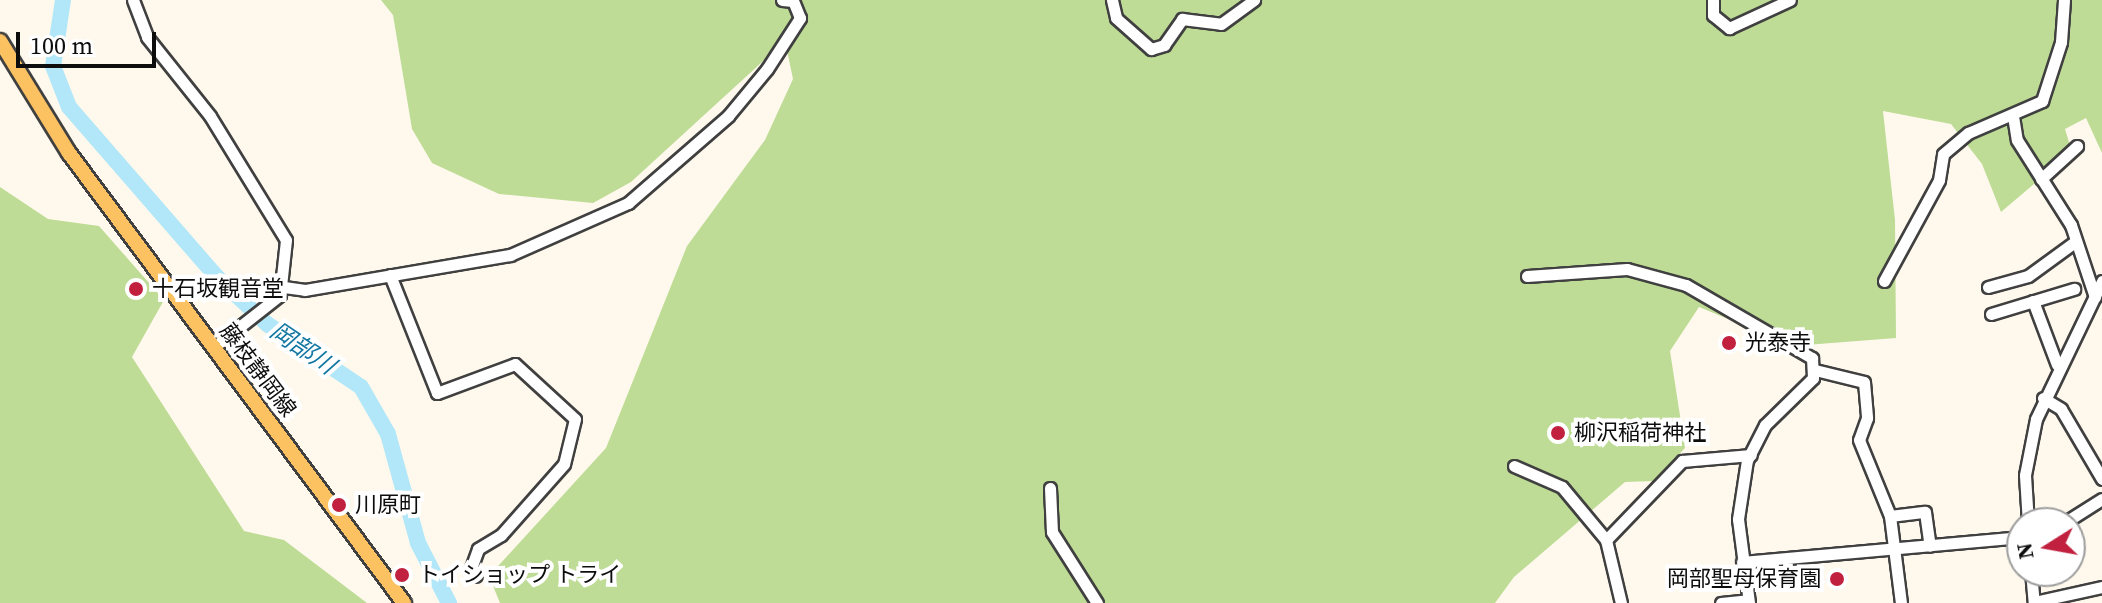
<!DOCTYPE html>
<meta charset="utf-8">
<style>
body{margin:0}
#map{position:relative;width:2102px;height:603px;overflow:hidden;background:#fff9ed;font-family:"Source Serif 4","Noto Sans JP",serif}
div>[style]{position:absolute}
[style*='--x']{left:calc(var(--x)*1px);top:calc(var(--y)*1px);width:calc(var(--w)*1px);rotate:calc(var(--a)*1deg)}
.forest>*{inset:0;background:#bedc95}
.river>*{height:16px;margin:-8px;padding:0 8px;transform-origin:8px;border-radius:8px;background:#b1e7f8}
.roads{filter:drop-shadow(2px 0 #404040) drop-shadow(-2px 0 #404040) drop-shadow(0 2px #404040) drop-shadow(0 -2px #404040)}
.minor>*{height:11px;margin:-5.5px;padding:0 5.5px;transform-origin:5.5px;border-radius:5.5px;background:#fff}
.major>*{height:14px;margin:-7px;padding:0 7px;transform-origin:7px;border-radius:7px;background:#fcc160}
.dots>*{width:22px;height:22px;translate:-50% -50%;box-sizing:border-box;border:4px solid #fff;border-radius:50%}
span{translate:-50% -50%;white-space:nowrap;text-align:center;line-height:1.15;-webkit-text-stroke:8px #fff;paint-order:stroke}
.poi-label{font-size:22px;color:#0d0d0d}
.left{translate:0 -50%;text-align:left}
.right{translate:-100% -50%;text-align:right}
.street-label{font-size:22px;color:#0d0d0d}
.water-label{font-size:24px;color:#1377a2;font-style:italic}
.north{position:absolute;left:2006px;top:507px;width:80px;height:80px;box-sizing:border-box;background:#fff;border:2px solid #9e9e9e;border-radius:50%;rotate:259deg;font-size:22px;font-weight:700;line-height:32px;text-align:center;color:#0d0d0d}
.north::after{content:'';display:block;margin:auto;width:28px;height:36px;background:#c1213f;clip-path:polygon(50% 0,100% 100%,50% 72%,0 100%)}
.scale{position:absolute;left:16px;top:32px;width:140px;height:36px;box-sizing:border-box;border:4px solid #0d0d0d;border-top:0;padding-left:10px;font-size:24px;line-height:28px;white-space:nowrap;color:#0d0d0d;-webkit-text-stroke:6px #fff;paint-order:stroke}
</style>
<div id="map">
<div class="forest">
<div style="clip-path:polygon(381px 0,2102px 0,2102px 153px,2086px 118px,2065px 129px,2072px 152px,2001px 212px,1982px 164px,1951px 124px,1883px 111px,1895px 220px,1896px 338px,1793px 346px,1699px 307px,1670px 351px,1685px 448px,1654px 481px,1625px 482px,1514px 577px,1495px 603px,500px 603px,489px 576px,606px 448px,687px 246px,765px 140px,793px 79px,785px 41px,631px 182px,593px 203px,499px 194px,432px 163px,412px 129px,393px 15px)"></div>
<div style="clip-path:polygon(0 187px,48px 219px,99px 226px,164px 300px,132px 357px,244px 531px,284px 540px,367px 603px,0 603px)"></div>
</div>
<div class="river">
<div style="--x:63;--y:0;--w:67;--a:98.6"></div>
<div style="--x:53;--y:66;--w:44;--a:68.7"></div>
<div style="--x:69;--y:107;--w:225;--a:49"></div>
<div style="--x:217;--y:277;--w:69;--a:43.2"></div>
<div style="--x:267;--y:324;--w:113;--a:33.8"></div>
<div style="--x:361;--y:387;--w:54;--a:60.1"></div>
<div style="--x:388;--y:434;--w:113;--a:74.6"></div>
<div style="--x:418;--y:543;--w:68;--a:62.7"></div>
</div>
<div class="roads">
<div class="minor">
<div style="--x:133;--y:0;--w:40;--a:69"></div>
<div style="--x:147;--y:37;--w:101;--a:51.4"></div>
<div style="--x:210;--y:116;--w:145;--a:58.5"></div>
<div style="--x:286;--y:240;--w:55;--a:96.2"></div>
<div style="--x:280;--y:295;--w:84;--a:141.8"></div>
<div style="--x:1112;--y:0;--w:18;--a:77"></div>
<div style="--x:1116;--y:18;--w:47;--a:41.5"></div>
<div style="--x:1151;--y:49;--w:14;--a:-17"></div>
<div style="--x:1164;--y:45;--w:32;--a:-55"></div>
<div style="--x:1182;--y:19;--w:39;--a:7"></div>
<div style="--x:1221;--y:24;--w:41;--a:-36"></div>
<div style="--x:1713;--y:0;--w:15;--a:90"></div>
<div style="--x:1713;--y:15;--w:21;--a:39"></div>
<div style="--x:1729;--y:28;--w:67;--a:-24.7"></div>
<div style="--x:2013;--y:116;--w:24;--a:81"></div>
<div style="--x:2017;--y:140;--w:101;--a:57.6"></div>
<div style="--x:2071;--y:225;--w:76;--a:71.6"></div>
<div style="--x:2041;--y:179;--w:49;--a:-42.5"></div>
<div style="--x:390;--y:275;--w:127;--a:68.3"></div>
<div style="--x:437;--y:393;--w:83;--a:-20.4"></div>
<div style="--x:515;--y:364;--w:81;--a:42.5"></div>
<div style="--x:575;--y:419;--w:46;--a:103.7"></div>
<div style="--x:564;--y:464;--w:95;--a:131.6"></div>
<div style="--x:501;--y:535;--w:27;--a:149"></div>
<div style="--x:478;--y:549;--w:20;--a:110"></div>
<div style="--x:471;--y:568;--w:9;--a:58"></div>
<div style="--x:1527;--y:276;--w:100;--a:-4"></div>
<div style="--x:1627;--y:269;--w:61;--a:15.2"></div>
<div style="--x:1686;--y:285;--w:146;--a:30.1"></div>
<div style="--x:1812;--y:358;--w:20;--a:87"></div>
<div style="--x:1813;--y:378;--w:67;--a:135.6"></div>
<div style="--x:1765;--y:425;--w:39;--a:117"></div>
<div style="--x:1747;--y:460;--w:60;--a:98.7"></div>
<div style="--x:1738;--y:519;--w:85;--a:82.5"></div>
<div style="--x:1884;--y:281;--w:115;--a:-61.4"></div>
<div style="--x:1939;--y:180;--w:26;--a:-81"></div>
<div style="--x:1943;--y:154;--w:33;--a:-40"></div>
<div style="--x:1968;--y:133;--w:81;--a:-23.4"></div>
<div style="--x:2042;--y:101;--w:62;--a:-72.1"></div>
<div style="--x:2061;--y:42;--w:42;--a:-85.9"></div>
<div style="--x:284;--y:287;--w:21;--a:8"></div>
<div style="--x:305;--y:290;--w:208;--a:-9.7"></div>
<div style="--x:510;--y:255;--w:129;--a:-23.8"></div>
<div style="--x:628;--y:203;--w:133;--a:-41"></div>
<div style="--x:728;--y:116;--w:61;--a:-50.3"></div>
<div style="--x:767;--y:69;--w:61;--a:-57.1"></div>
<div style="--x:800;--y:18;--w:18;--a:-112"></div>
<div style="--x:793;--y:1;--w:11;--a:-175"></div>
<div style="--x:1988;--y:287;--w:41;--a:-15.4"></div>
<div style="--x:2028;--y:276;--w:59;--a:-36.1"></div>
<div style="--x:2033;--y:301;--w:68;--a:69.4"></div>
<div style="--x:1991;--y:314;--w:87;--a:-16.8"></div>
<div style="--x:1815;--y:370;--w:50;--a:13.8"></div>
<div style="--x:1864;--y:382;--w:36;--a:85"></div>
<div style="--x:1867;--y:418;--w:23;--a:110"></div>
<div style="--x:1859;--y:440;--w:82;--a:67.8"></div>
<div style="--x:1890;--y:516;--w:88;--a:82.8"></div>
<div style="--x:2043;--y:398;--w:21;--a:31"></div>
<div style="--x:2061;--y:409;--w:81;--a:59.6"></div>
<div style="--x:1514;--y:466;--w:52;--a:23.6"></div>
<div style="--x:1562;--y:487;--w:69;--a:50.3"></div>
<div style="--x:1050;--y:488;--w:44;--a:87.4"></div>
<div style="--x:1052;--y:532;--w:84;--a:57.6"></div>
<div style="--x:1890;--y:516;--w:35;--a:-7"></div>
<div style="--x:1925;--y:512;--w:34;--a:82"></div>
<div style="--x:2028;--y:523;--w:48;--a:-93.6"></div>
<div style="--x:2025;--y:475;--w:57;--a:-78.9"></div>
<div style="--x:2036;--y:419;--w:153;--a:-64.4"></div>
<div style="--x:2064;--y:523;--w:45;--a:-32.3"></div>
<div style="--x:1742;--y:562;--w:281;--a:-5.1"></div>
<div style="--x:2031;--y:571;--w:32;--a:85"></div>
<div style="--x:2034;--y:602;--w:70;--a:-12.4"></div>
<div style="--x:1621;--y:603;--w:65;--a:-103.4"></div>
<div style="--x:1606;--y:540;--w:110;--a:-46.1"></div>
<div style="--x:1682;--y:461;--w:69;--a:-5"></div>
<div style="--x:1721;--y:603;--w:27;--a:-6"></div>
</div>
<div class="major">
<div style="--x:0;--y:41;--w:132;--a:58.4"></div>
<div style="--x:69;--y:153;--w:561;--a:53.33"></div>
</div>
</div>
<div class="dots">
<div style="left:136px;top:289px;background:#c1213f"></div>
<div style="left:1729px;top:343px;background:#c1213f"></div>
<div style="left:1558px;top:433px;background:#c1213f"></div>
<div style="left:339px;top:505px;background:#c1213f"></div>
<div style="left:402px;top:575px;background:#c1213f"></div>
<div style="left:1837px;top:579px;background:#c1213f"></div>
</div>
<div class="poi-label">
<span class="left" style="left:152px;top:289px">十石坂観音堂</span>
<span class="left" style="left:1745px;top:343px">光泰寺</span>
<span class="left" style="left:1574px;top:433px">柳沢稲荷神社</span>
<span class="left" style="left:355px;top:505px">川原町</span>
<span class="left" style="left:418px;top:575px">トイショップ トライ</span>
<span class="right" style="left:1821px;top:579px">岡部聖母保育園</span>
</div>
<div class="street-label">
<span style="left:258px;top:370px;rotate:53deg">藤枝静岡線</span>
</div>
<div class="water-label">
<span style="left:303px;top:348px;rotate:34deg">岡部川</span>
</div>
<div class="north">N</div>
<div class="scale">100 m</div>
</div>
